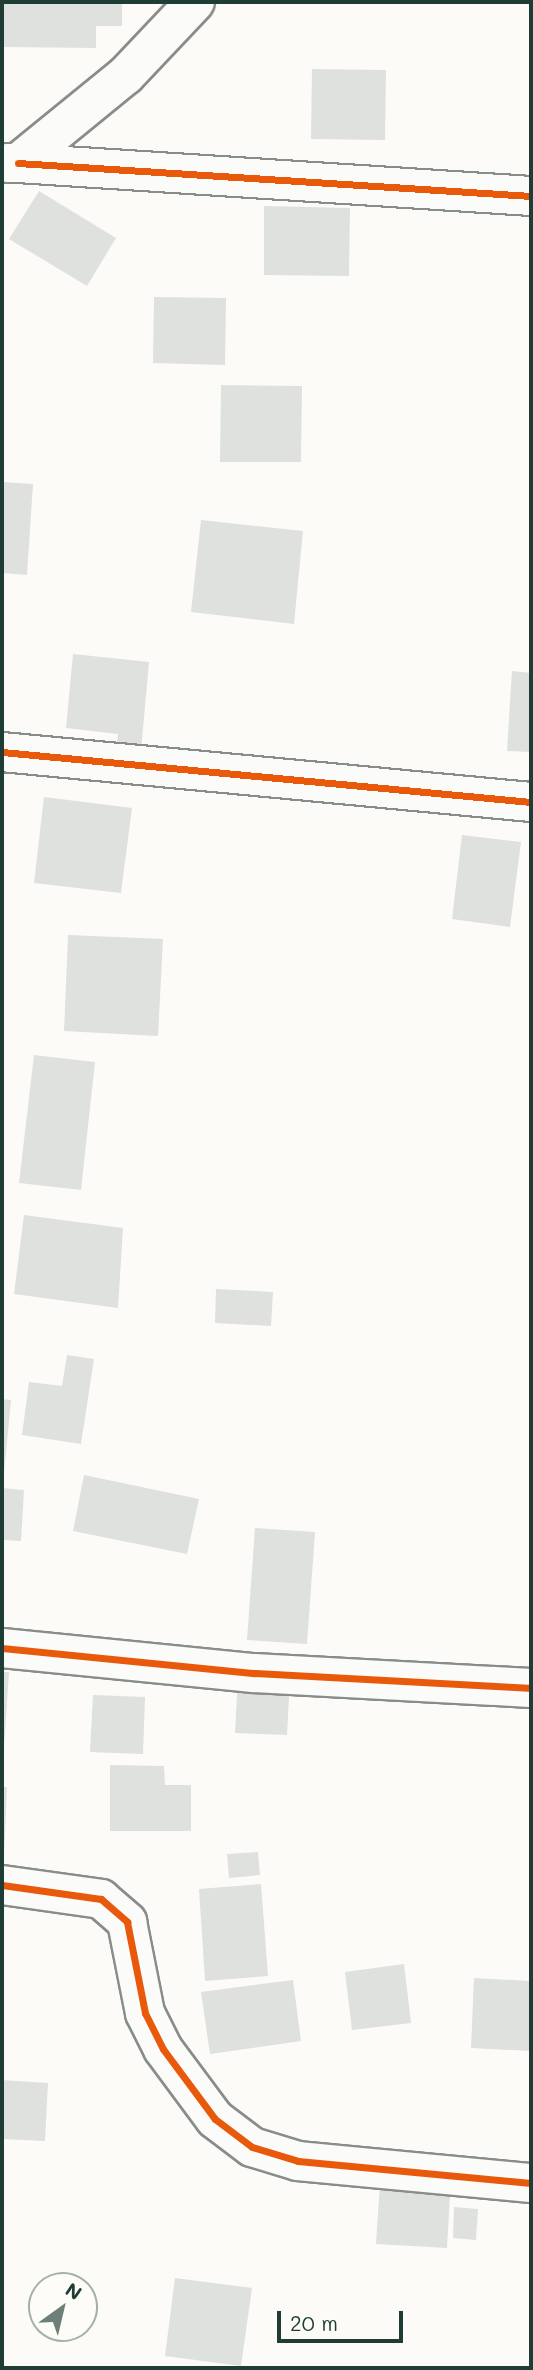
<!DOCTYPE html>
<style>
body{margin:0}
#map{position:relative;width:533px;height:2370px;overflow:hidden;background:#fcfbf8;font-family:Mali,sans-serif}
div>[style]{position:absolute}
[style*='--x']{left:calc(var(--x)*1px);top:calc(var(--y)*1px);width:calc(var(--w)*1px);rotate:calc(var(--a)*1deg)}
.building>*{inset:0;background:#dfe1de}
.roads{filter:drop-shadow(2px 0 #888d8a) drop-shadow(-2px 0 #888d8a) drop-shadow(0 2px #888d8a) drop-shadow(0 -2px #888d8a)}
.street>*{height:38px;margin:-19px;padding:0 19px;transform-origin:19px;border-radius:19px;background:#fbfbf9}
.cycleway>*{height:7px;margin:-3.5px;padding:0 3.5px;transform-origin:3.5px;border-radius:3.5px;background:#e8590c}
span{translate:-50% -50%;white-space:nowrap;text-align:center;line-height:1.15;-webkit-text-stroke:7px #fdfcf7;paint-order:stroke}
.frame{position:absolute;inset:0;border:4px solid #1f3d34;pointer-events:none}
.north{position:absolute;left:28px;top:2272px;width:70px;height:70px;box-sizing:border-box;background:#fdfcf7;border:2px solid #a4b0a9;border-radius:50%;rotate:34deg;font-size:19px;font-weight:700;line-height:28px;text-align:center;color:#1f3d34}
.north::after{content:'';display:block;margin:auto;width:24px;height:32px;background:#6c8079;clip-path:polygon(50% 0,100% 100%,50% 72%,0 100%)}
.scale{position:absolute;left:277px;top:2311px;width:126px;height:32px;box-sizing:border-box;border:4px solid #1f3d34;border-top:0;padding-left:9px;font-size:21px;line-height:24px;white-space:nowrap;color:#1f3d34;-webkit-text-stroke:5px #fdfcf7;paint-order:stroke}
</style>
<div id="map">
<div class="building">
<div style="clip-path:polygon(2px 2px,122px 2px,122px 26px,96px 26px,96px 48px,2px 47px)"></div>
<div style="clip-path:polygon(312px 69px,386px 70px,385px 140px,311px 139px)"></div>
<div style="clip-path:polygon(39px 191px,116px 238px,87px 286px,9px 239px)"></div>
<div style="clip-path:polygon(264px 206px,350px 208px,349px 276px,264px 275px)"></div>
<div style="clip-path:polygon(154px 297px,226px 298px,225px 365px,153px 363px)"></div>
<div style="clip-path:polygon(221px 385px,302px 386px,301px 462px,220px 462px)"></div>
<div style="clip-path:polygon(2px 482px,33px 484px,27px 575px,2px 573px)"></div>
<div style="clip-path:polygon(201px 520px,303px 531px,294px 624px,191px 612px)"></div>
<div style="clip-path:polygon(73px 654px,149px 662px,141px 751px,116px 748px,118px 734px,66px 728px)"></div>
<div style="clip-path:polygon(512px 671px,531px 673px,531px 752px,507px 751px)"></div>
<div style="clip-path:polygon(44px 797px,132px 808px,121px 893px,34px 883px)"></div>
<div style="clip-path:polygon(462px 835px,521px 842px,510px 927px,452px 919px)"></div>
<div style="clip-path:polygon(68px 935px,163px 939px,158px 1036px,64px 1031px)"></div>
<div style="clip-path:polygon(34px 1055px,95px 1062px,81px 1190px,19px 1183px)"></div>
<div style="clip-path:polygon(24px 1215px,123px 1228px,118px 1308px,14px 1294px)"></div>
<div style="clip-path:polygon(216px 1289px,273px 1292px,271px 1326px,215px 1323px)"></div>
<div style="clip-path:polygon(67px 1355px,94px 1359px,81px 1444px,22px 1435px,29px 1382px,62px 1386px)"></div>
<div style="clip-path:polygon(2px 1399px,11px 1400px,4px 1473px,2px 1473px)"></div>
<div style="clip-path:polygon(84px 1475px,199px 1499px,187px 1554px,73px 1531px)"></div>
<div style="clip-path:polygon(2px 1488px,24px 1490px,21px 1541px,2px 1540px)"></div>
<div style="clip-path:polygon(255px 1528px,315px 1532px,307px 1644px,247px 1640px)"></div>
<div style="clip-path:polygon(2px 1672px,9px 1672px,4px 1749px,2px 1749px)"></div>
<div style="clip-path:polygon(238px 1676px,290px 1678px,287px 1735px,235px 1733px)"></div>
<div style="clip-path:polygon(93px 1695px,145px 1697px,143px 1754px,90px 1752px)"></div>
<div style="clip-path:polygon(110px 1765px,164px 1766px,165px 1785px,191px 1785px,191px 1831px,110px 1831px)"></div>
<div style="clip-path:polygon(2px 1787px,7px 1787px,4px 1858px,2px 1857px)"></div>
<div style="clip-path:polygon(258px 1852px,260px 1875px,229px 1878px,227px 1854px)"></div>
<div style="clip-path:polygon(261px 1884px,268px 1976px,205px 1981px,199px 1889px)"></div>
<div style="clip-path:polygon(404px 1964px,411px 2023px,352px 2030px,345px 1972px)"></div>
<div style="clip-path:polygon(474px 1978px,531px 1981px,531px 2051px,471px 2048px)"></div>
<div style="clip-path:polygon(293px 1980px,301px 2041px,210px 2054px,201px 1992px)"></div>
<div style="clip-path:polygon(2px 2080px,48px 2083px,45px 2141px,2px 2139px)"></div>
<div style="clip-path:polygon(380px 2182px,403px 2184px,402px 2192px,450px 2195px,447px 2248px,376px 2244px)"></div>
<div style="clip-path:polygon(454px 2207px,478px 2209px,476px 2240px,453px 2238px)"></div>
<div style="clip-path:polygon(175px 2278px,252px 2288px,241px 2366px,165px 2356px)"></div>
</div>
<div class="roads">
<div class="street">
<div style="--x:7;--y:163;--w:11;--a:0"></div>
<div style="--x:18;--y:163;--w:139;--a:-39.2"></div>
<div style="--x:126;--y:75;--w:100;--a:-46.6"></div>
<div style="--x:18;--y:163;--w:514;--a:3.68"></div>
<div style="--x:2;--y:752;--w:531;--a:5.4"></div>
<div style="--x:2;--y:1648;--w:253;--a:5.7"></div>
<div style="--x:254;--y:1673;--w:277;--a:3.1"></div>
<div style="--x:2;--y:1885;--w:100;--a:8"></div>
<div style="--x:101;--y:1899;--w:35;--a:41"></div>
<div style="--x:127;--y:1922;--w:93;--a:78.8"></div>
<div style="--x:145;--y:2013;--w:40;--a:63.4"></div>
<div style="--x:163;--y:2049;--w:87;--a:53.4"></div>
<div style="--x:215;--y:2119;--w:46;--a:37.1"></div>
<div style="--x:252;--y:2147;--w:48;--a:16.9"></div>
<div style="--x:298;--y:2161;--w:234;--a:5.4"></div>
</div>
</div>
<div class="cycleway">
<div style="--x:18;--y:163;--w:514;--a:3.68"></div>
<div style="--x:2;--y:752;--w:531;--a:5.4"></div>
<div style="--x:2;--y:1648;--w:253;--a:5.7"></div>
<div style="--x:254;--y:1673;--w:277;--a:3.1"></div>
<div style="--x:2;--y:1885;--w:100;--a:8"></div>
<div style="--x:101;--y:1899;--w:35;--a:41"></div>
<div style="--x:127;--y:1922;--w:93;--a:78.8"></div>
<div style="--x:145;--y:2013;--w:40;--a:63.4"></div>
<div style="--x:163;--y:2049;--w:87;--a:53.4"></div>
<div style="--x:215;--y:2119;--w:46;--a:37.1"></div>
<div style="--x:252;--y:2147;--w:48;--a:16.9"></div>
<div style="--x:298;--y:2161;--w:234;--a:5.4"></div>
</div>
<div class="frame"></div>
<div class="north">N</div>
<div class="scale">20 m</div>
</div>
